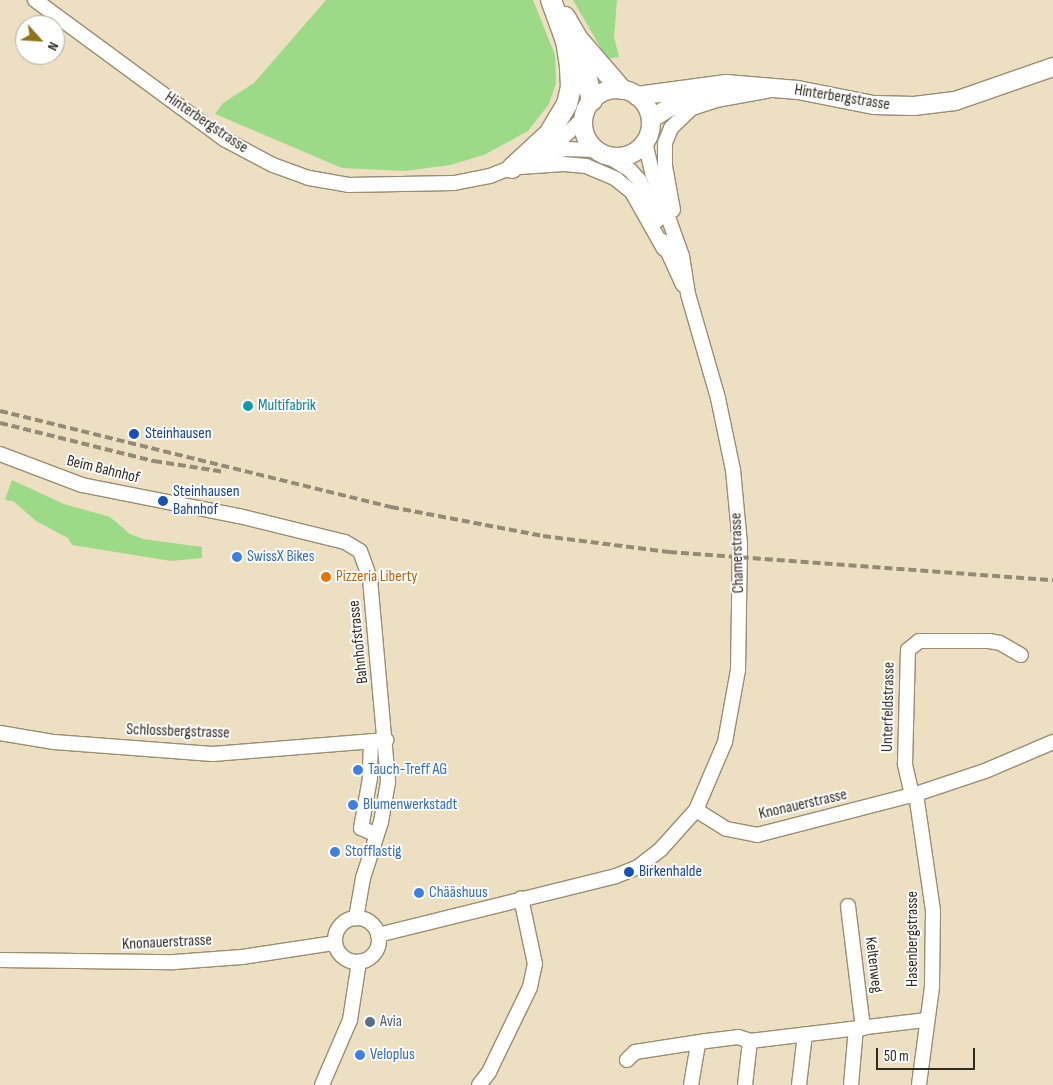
<!DOCTYPE html>
<meta charset="utf-8">
<style>
body{margin:0}
#map{position:relative;width:1053px;height:1085px;overflow:hidden;background:#eddfc1;font-family:"Sofia Sans Condensed",sans-serif}
div>[style]{position:absolute}
[style*='--x']{left:calc(var(--x)*1px);top:calc(var(--y)*1px);width:calc(var(--w)*1px);rotate:calc(var(--a)*1deg)}
.green>*{inset:0;background:#9dda88}
.roads{filter:drop-shadow(1px 0 #9a8d71) drop-shadow(-1px 0 #9a8d71) drop-shadow(0 1px #9a8d71) drop-shadow(0 -1px #9a8d71)}
.minor>*{height:14px;margin:-7px;padding:0 7px;transform-origin:7px;border-radius:7px;background:#fff}
.minor>.ring{margin:-7px;padding:0;box-sizing:content-box;background:none;border:14px solid #fff;border-radius:50%}
.major>*{height:18px;margin:-9px;padding:0 9px;transform-origin:9px;border-radius:9px;background:#fff}
.major>.ring{margin:-9px;padding:0;box-sizing:content-box;background:none;border:18px solid #fff;border-radius:50%}
.highway>*{height:20px;margin:-10px;padding:0 10px;transform-origin:10px;border-radius:10px;background:#fff}
.rail>*{height:4px;margin-top:-2px;transform-origin:0;background:repeating-linear-gradient(90deg,#948a75 0 8px,transparent 0 12px)}
.dots>*{width:14px;height:14px;translate:-50% -50%;box-sizing:border-box;border:2px solid #fff;border-radius:50%}
span{translate:-50% -50%;white-space:nowrap;text-align:center;line-height:1.15;-webkit-text-stroke:4px #fff;paint-order:stroke}
.street-label{font-size:16px;color:#312c20}
.culture-label{font-size:16px;color:#0d838f}
.left{translate:0 -50%;text-align:left}
.transit-label{font-size:16px;color:#164399}
.shop-label{font-size:16px;color:#366cbe}
.food-label{font-size:16px;color:#c56008}
.service-label{font-size:16px;color:#4e5e75}
.north{position:absolute;left:15px;top:15px;width:50px;height:50px;box-sizing:border-box;background:#fff;border:1px solid #adaba6;border-radius:50%;rotate:116deg;font-size:14px;font-weight:700;line-height:20px;text-align:center;color:#312c20}
.north::after{content:'';display:block;margin:auto;width:18px;height:22px;background:#8e751a;clip-path:polygon(50% 0,100% 100%,50% 72%,0 100%)}
.scale{position:absolute;left:876px;top:1048px;width:99px;height:22px;box-sizing:border-box;border:2px solid #312c20;border-top:0;padding-left:6px;font-size:15px;line-height:18px;white-space:nowrap;color:#312c20;-webkit-text-stroke:4px #fff;paint-order:stroke}
</style>
<div id="map">
<div class="green">
<div style="clip-path:polygon(326px 0,533px 0,555px 55px,556px 83px,549px 104px,528px 131px,484px 155px,450px 165px,405px 171px,342px 168px,215px 114px,223px 103px,254px 83px)"></div>
<div style="clip-path:polygon(573px 0,617px 0,614px 37px,619px 57px,607px 59px)"></div>
<div style="clip-path:polygon(12px 480px,64px 504px,110px 517px,130px 534px,143px 539px,202px 547px,202px 558px,171px 561px,72px 545px,68px 538px,36px 521px,13px 501px,5px 500px)"></div>
</div>
<div class="roads">
<div class="minor">
<div style="--x:35;--y:0;--w:235;--a:36.3"></div>
<div style="--x:224;--y:139;--w:55;--a:28"></div>
<div style="--x:273;--y:165;--w:38;--a:20"></div>
<div style="--x:309;--y:178;--w:40;--a:10"></div>
<div style="--x:348;--y:185;--w:106;--a:-1.1"></div>
<div style="--x:454;--y:183;--w:37;--a:-11"></div>
<div style="--x:490;--y:176;--w:59;--a:-21.8"></div>
<div style="--x:545;--y:154;--w:21;--a:-14"></div>
<div style="--x:565;--y:149;--w:31;--a:2"></div>
<div style="--x:548;--y:151;--w:49;--a:-42.5"></div>
<div style="--x:606;--y:155;--w:28;--a:32"></div>
<div style="--x:630;--y:170;--w:15;--a:48"></div>
<div style="--x:640;--y:181;--w:43;--a:66.4"></div>
<div style="--x:520;--y:167;--w:44;--a:-3.9"></div>
<div style="--x:564;--y:164;--w:22;--a:5"></div>
<div style="--x:586;--y:166;--w:33;--a:23"></div>
<div style="--x:616;--y:179;--w:21;--a:39"></div>
<div style="--x:632;--y:192;--w:65;--a:60.7"></div>
<div style="--x:673;--y:210;--w:45;--a:-100.3"></div>
<div style="--x:665;--y:166;--w:23;--a:-90"></div>
<div style="--x:665;--y:143;--w:16;--a:-68"></div>
<div style="--x:671;--y:128;--w:29;--a:-44"></div>
<div style="--x:692;--y:108;--w:25;--a:-18"></div>
<div style="--x:716;--y:100;--w:52;--a:-10"></div>
<div style="--x:663;--y:241;--w:48;--a:65.6"></div>
<div style="--x:0;--y:454;--w:88;--a:20.7"></div>
<div style="--x:82;--y:485;--w:160;--a:11.2"></div>
<div style="--x:239;--y:516;--w:109;--a:13.8"></div>
<div style="--x:345;--y:542;--w:17;--a:31"></div>
<div style="--x:360;--y:551;--w:30;--a:70"></div>
<div style="--x:370;--y:579;--w:204;--a:84.9"></div>
<div style="--x:388;--y:782;--w:41;--a:99.9"></div>
<div style="--x:381;--y:822;--w:59;--a:107.8"></div>
<div style="--x:363;--y:878;--w:41;--a:99.9"></div>
<div style="--x:0;--y:733;--w:55;--a:9.5"></div>
<div style="--x:54;--y:742;--w:159;--a:4.3"></div>
<div style="--x:213;--y:754;--w:174;--a:-4.6"></div>
<div style="--x:371;--y:741;--w:37;--a:92"></div>
<div style="--x:370;--y:778;--w:51;--a:100.2"></div>
<div style="--x:361;--y:828;--w:17;--a:24"></div>
<div style="--x:916;--y:794;--w:118;--a:81.7"></div>
<div style="--x:933;--y:911;--w:76;--a:90.8"></div>
<div style="--x:932;--y:987;--w:99;--a:97.6"></div>
<div style="--x:912;--y:795;--w:32;--a:-103"></div>
<div style="--x:905;--y:764;--w:114;--a:-88.5"></div>
<div style="--x:908;--y:650;--w:14;--a:-39"></div>
<div style="--x:919;--y:641;--w:70;--a:0"></div>
<div style="--x:989;--y:641;--w:11;--a:10"></div>
<div style="--x:1000;--y:643;--w:24;--a:30"></div>
<div style="--x:696;--y:810;--w:36;--a:32"></div>
<div style="--x:727;--y:829;--w:31;--a:11"></div>
<div style="--x:757;--y:835;--w:164;--a:-14.5"></div>
<div style="--x:916;--y:794;--w:73;--a:-18.4"></div>
<div style="--x:985;--y:771;--w:74;--a:-23.1"></div>
<div style="--x:848;--y:906;--w:123;--a:83"></div>
<div class="ring" style="left:335px;top:918px;width:30px;height:30px"></div>
<div style="--x:378;--y:935;--w:245;--a:-13.9"></div>
<div style="--x:616;--y:876;--w:24;--a:-22"></div>
<div style="--x:638;--y:867;--w:29;--a:-38"></div>
<div style="--x:661;--y:849;--w:52;--a:-48.1"></div>
<div style="--x:696;--y:810;--w:74;--a:-66.9"></div>
<div style="--x:725;--y:742;--w:73;--a:-79.8"></div>
<div style="--x:738;--y:670;--w:126;--a:-89.1"></div>
<div style="--x:740;--y:544;--w:74;--a:-95.4"></div>
<div style="--x:733;--y:470;--w:74;--a:-101.8"></div>
<div style="--x:718;--y:398;--w:108;--a:-106.1"></div>
<div style="--x:688;--y:294;--w:38;--a:-99"></div>
<div style="--x:682;--y:256;--w:89;--a:-109.7"></div>
<div style="--x:652;--y:172;--w:31;--a:-103"></div>
<div style="--x:0;--y:960;--w:174;--a:0.7"></div>
<div style="--x:174;--y:962;--w:68;--a:-4.2"></div>
<div style="--x:242;--y:957;--w:94;--a:-8.6"></div>
<div style="--x:627;--y:1060;--w:11;--a:-45"></div>
<div style="--x:635;--y:1052;--w:72;--a:-8.8"></div>
<div style="--x:706;--y:1041;--w:32;--a:-7"></div>
<div style="--x:738;--y:1037;--w:13;--a:18"></div>
<div style="--x:750;--y:1041;--w:178;--a:-6.8"></div>
<div style="--x:322;--y:1085;--w:71;--a:-66.7"></div>
<div style="--x:350;--y:1020;--w:59;--a:-81.2"></div>
<div style="--x:479;--y:1085;--w:16;--a:-52"></div>
<div style="--x:489;--y:1072;--w:94;--a:-64.2"></div>
<div style="--x:530;--y:987;--w:24;--a:-78"></div>
<div style="--x:535;--y:964;--w:67;--a:-102"></div>
<div style="--x:691;--y:1085;--w:42;--a:-80.3"></div>
<div style="--x:745;--y:1085;--w:44;--a:-83.5"></div>
<div style="--x:799;--y:1085;--w:51;--a:-83.3"></div>
<div style="--x:851;--y:1085;--w:57;--a:-85"></div>
</div>
<div class="major">
<div class="ring" style="left:583px;top:89px;width:50px;height:50px"></div>
<div style="--x:637;--y:96;--w:90;--a:-7.7"></div>
<div style="--x:726;--y:84;--w:72;--a:4.8"></div>
<div style="--x:798;--y:90;--w:77;--a:11.2"></div>
<div style="--x:874;--y:105;--w:40;--a:1.4"></div>
<div style="--x:914;--y:106;--w:41;--a:-7"></div>
<div style="--x:955;--y:101;--w:104;--a:-19.1"></div>
<div style="--x:651;--y:119;--w:41;--a:-32.2"></div>
<div style="--x:686;--y:97;--w:17;--a:-13"></div>
</div>
<div class="highway">
<div style="--x:565;--y:17;--w:24;--a:60"></div>
<div style="--x:577;--y:38;--w:67;--a:49.2"></div>
<div style="--x:579;--y:42;--w:60;--a:77.6"></div>
<div style="--x:512;--y:168;--w:50;--a:-42.6"></div>
<div style="--x:549;--y:134;--w:35;--a:-59"></div>
<div style="--x:567;--y:104;--w:17;--a:-77"></div>
<div style="--x:571;--y:87;--w:21;--a:-93"></div>
<div style="--x:570;--y:66;--w:25;--a:-99"></div>
<div style="--x:566;--y:41;--w:44;--a:-110.1"></div>
</div>
</div>
<div class="rail">
<div style="--x:0;--y:411;--w:403;--a:13.8"></div>
<div style="--x:391;--y:507;--w:155;--a:10.8"></div>
<div style="--x:543;--y:536;--w:127;--a:7.2"></div>
<div style="--x:669;--y:552;--w:385;--a:4.2"></div>
<div style="--x:0;--y:423;--w:159;--a:13.9"></div>
<div style="--x:154;--y:461;--w:72;--a:8.8"></div>
</div>
<div class="dots">
<div style="left:248px;top:406px;background:#0f9aa8"></div>
<div style="left:134px;top:434px;background:#1a4fb4"></div>
<div style="left:163px;top:501px;background:#1a4fb4"></div>
<div style="left:237px;top:557px;background:#3f7fe0"></div>
<div style="left:326px;top:577px;background:#e8710a"></div>
<div style="left:358px;top:770px;background:#3f7fe0"></div>
<div style="left:353px;top:805px;background:#3f7fe0"></div>
<div style="left:335px;top:852px;background:#3f7fe0"></div>
<div style="left:629px;top:872px;background:#1a4fb4"></div>
<div style="left:419px;top:893px;background:#3f7fe0"></div>
<div style="left:370px;top:1022px;background:#5c6f8a"></div>
<div style="left:360px;top:1055px;background:#3f7fe0"></div>
</div>
<div class="street-label">
<span style="left:842px;top:98px;rotate:9deg">Hinterbergstrasse</span>
<span style="left:206px;top:123px;rotate:34deg">Hinterbergstrasse</span>
<span style="left:103px;top:470px;rotate:14deg">Beim Bahnhof</span>
<span style="left:738px;top:553px;rotate:-92deg">Chamerstrasse</span>
<span style="left:359px;top:642px;rotate:-96deg">Bahnhofstrasse</span>
<span style="left:889px;top:707px;rotate:-89deg">Unterfeldstrasse</span>
<span style="left:178px;top:732px;rotate:2deg">Schlossbergstrasse</span>
<span style="left:803px;top:805px;rotate:-13deg">Knonauerstrasse</span>
<span style="left:913px;top:939px;rotate:-90deg">Hasenbergstrasse</span>
<span style="left:167px;top:943px;rotate:-3deg">Knonauerstrasse</span>
<span style="left:873px;top:965px;rotate:83deg">Keltenweg</span>
</div>
<div class="culture-label">
<span class="left" style="left:258px;top:406px">Multifabrik</span>
</div>
<div class="transit-label">
<span class="left" style="left:145px;top:434px">Steinhausen</span>
<span class="left" style="left:173px;top:501px">Steinhausen<br>Bahnhof</span>
<span class="left" style="left:639px;top:872px">Birkenhalde</span>
</div>
<div class="shop-label">
<span class="left" style="left:247px;top:557px">SwissX Bikes</span>
<span class="left" style="left:368px;top:770px">Tauch-Treff AG</span>
<span class="left" style="left:363px;top:805px">Blumenwerkstadt</span>
<span class="left" style="left:345px;top:852px">Stofflastig</span>
<span class="left" style="left:429px;top:893px">Chääshuus</span>
<span class="left" style="left:370px;top:1055px">Veloplus</span>
</div>
<div class="food-label">
<span class="left" style="left:336px;top:577px">Pizzeria Liberty</span>
</div>
<div class="service-label">
<span class="left" style="left:380px;top:1022px">Avia</span>
</div>
<div class="north">N</div>
<div class="scale">50 m</div>
</div>
